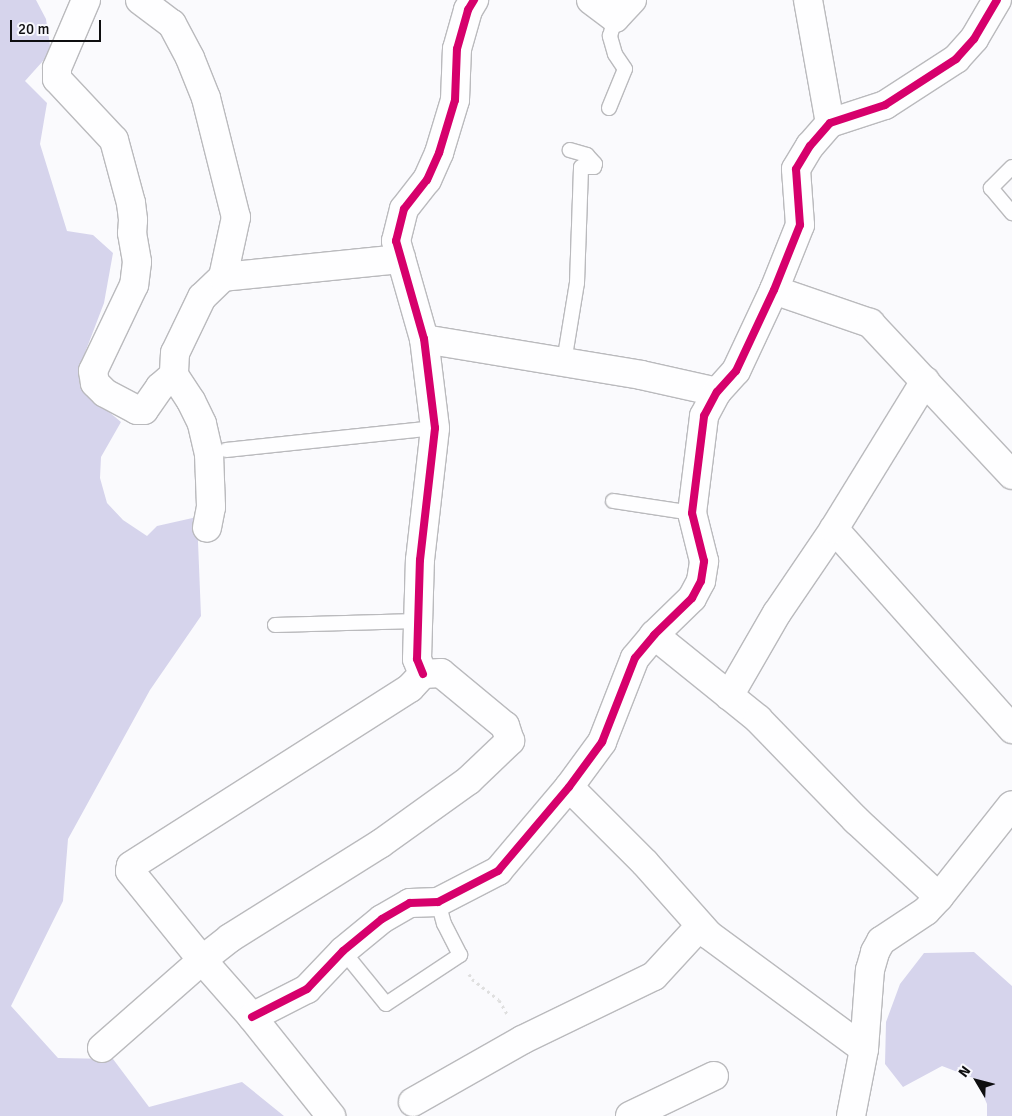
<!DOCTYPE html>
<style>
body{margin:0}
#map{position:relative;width:1012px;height:1116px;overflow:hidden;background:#fafafd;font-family:Signika,sans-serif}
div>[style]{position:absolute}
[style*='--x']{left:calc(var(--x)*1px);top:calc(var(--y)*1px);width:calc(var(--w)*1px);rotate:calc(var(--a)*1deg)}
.forest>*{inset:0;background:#d6d4ec}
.path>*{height:3px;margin-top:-1.5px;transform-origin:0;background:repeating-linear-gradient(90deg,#dfdfdf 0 2.5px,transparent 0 6.5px)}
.roads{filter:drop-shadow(1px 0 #bababd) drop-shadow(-1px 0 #bababd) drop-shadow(0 1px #bababd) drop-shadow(0 -1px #bababd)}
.lane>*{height:14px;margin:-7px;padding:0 7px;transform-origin:7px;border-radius:7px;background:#fefeff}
.street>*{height:28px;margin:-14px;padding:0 14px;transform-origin:14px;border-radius:14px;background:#fefeff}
.cycleway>*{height:8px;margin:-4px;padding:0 4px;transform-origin:4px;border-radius:4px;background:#d6006c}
span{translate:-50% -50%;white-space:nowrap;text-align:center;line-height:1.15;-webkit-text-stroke:5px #f9f9fe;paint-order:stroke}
.north{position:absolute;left:952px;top:1056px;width:50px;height:50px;-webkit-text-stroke:4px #f9f9fe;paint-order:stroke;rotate:307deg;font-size:14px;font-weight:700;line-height:20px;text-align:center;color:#0e0e10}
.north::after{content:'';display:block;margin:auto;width:18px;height:22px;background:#0e0e10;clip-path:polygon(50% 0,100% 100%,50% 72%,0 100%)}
.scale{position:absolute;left:10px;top:20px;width:91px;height:22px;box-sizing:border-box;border:2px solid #0e0e10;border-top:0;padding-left:6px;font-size:15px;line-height:18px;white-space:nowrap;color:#0e0e10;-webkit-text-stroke:4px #f9f9fe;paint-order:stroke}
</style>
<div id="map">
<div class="forest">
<div style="clip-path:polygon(0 0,36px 0,46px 19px,51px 52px,25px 81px,47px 103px,40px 144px,67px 231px,93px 235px,113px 253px,104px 303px,83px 358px,84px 391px,121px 422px,101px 457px,100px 478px,107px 503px,123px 520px,147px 536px,157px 526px,197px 517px,201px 616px,150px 690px,68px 839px,63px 901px,11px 1006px,58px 1058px,113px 1059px,149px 1107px,242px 1082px,284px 1116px,0 1116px)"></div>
<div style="clip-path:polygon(974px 952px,1012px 986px,1012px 1116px,987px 1116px,987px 1104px,976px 1079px,942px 1066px,903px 1087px,885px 1064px,886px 1022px,900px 984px,924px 953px)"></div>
</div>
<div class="path">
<div style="--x:469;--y:974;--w:6;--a:59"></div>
<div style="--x:472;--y:979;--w:34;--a:38"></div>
<div style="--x:499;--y:1000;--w:16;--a:60"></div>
</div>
<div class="roads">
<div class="lane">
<div style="--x:609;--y:108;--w:42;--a:-67.7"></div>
<div style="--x:625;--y:69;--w:18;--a:-124"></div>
<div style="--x:615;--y:54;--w:19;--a:-106"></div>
<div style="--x:610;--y:36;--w:19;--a:-74"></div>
<div style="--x:1012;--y:167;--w:30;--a:135"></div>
<div style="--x:991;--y:188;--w:33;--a:50"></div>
<div style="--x:564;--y:362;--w:80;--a:-80.7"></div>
<div style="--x:577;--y:283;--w:116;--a:-88"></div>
<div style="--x:581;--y:167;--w:13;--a:0"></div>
<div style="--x:594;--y:167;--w:3;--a:-72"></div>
<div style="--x:595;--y:164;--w:12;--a:-132"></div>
<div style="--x:587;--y:155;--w:18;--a:-164"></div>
<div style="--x:226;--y:450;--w:210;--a:-6"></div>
<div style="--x:613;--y:501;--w:80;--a:8.6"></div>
<div style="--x:275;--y:625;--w:142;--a:-1.6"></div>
<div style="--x:343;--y:951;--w:68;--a:50.9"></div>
<div style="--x:386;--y:1004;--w:89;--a:-33.5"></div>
<div style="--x:460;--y:955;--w:35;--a:-117"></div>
<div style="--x:444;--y:924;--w:23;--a:-105"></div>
</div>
<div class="street">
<div style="--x:86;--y:0;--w:74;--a:113.1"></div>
<div style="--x:57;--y:68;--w:11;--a:90"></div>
<div style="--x:57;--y:79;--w:83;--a:46.9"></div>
<div style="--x:114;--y:140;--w:65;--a:74.9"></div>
<div style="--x:131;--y:203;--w:17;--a:83"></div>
<div style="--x:133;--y:220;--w:13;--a:94"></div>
<div style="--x:132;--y:233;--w:29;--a:80"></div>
<div style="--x:137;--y:262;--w:23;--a:97"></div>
<div style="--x:134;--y:285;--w:95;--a:115.5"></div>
<div style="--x:93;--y:371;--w:12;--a:81"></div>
<div style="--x:95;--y:383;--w:14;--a:45"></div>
<div style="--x:105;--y:393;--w:36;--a:28"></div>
<div style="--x:137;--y:410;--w:7;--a:0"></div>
<div style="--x:144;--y:410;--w:28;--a:-55"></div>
<div style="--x:160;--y:387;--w:18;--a:-41"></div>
<div style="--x:140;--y:0;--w:40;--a:37"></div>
<div style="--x:172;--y:24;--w:38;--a:62"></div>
<div style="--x:190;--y:58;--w:43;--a:68.2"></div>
<div style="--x:206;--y:98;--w:123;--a:75.9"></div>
<div style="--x:236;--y:217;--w:61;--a:102.2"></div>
<div style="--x:223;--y:277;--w:29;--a:136"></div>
<div style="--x:202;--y:297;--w:62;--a:115.7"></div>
<div style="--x:175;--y:353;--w:22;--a:93"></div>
<div style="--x:174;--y:375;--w:31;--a:57"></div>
<div style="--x:191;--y:401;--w:25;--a:64"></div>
<div style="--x:202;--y:424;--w:31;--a:77"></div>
<div style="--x:209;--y:454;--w:53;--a:87.8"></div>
<div style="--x:211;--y:507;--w:21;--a:101"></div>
<div style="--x:591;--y:0;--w:30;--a:37"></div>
<div style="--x:615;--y:18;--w:25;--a:-47"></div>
<div style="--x:808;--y:0;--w:125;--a:79.9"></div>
<div style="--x:223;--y:277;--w:179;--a:-5.8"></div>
<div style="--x:774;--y:290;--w:102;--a:19"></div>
<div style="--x:870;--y:323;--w:208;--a:46.9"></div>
<div style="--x:424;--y:339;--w:220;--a:9.4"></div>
<div style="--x:641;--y:375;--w:78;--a:12.6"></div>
<div style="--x:834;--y:529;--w:268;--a:48.3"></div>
<div style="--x:654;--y:635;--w:134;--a:38.9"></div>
<div style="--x:758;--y:719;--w:141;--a:45.9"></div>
<div style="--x:856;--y:820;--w:113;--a:42.9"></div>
<div style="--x:423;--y:674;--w:16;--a:-112"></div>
<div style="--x:417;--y:659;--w:99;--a:-88.3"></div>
<div style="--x:420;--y:560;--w:133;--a:-83.5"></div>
<div style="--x:435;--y:428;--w:90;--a:-97"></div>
<div style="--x:424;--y:339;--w:102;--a:-105.9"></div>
<div style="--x:396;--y:241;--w:33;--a:-76"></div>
<div style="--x:404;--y:209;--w:37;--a:-52"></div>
<div style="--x:427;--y:180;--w:30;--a:-66"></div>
<div style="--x:439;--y:153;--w:55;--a:-73.2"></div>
<div style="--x:455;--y:100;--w:51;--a:-87.8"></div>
<div style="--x:457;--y:49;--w:41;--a:-74.2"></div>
<div style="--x:468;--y:10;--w:12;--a:-59"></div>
<div style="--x:729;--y:696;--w:96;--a:-60"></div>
<div style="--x:777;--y:613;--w:102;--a:-55.8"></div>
<div style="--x:834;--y:529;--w:174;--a:-58.4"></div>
<div style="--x:569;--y:787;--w:107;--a:45"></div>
<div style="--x:645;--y:863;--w:96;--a:48.4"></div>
<div style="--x:709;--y:935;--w:192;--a:36.3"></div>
<div style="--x:252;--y:1017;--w:62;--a:-27"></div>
<div style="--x:307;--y:989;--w:52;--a:-46.5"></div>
<div style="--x:343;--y:951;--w:50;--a:-39.4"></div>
<div style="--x:382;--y:919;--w:32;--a:-30"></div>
<div style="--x:410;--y:903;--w:28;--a:-2"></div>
<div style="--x:438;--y:902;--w:68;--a:-27.3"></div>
<div style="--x:498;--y:871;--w:110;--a:-49.8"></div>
<div style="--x:569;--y:787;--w:56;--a:-53.7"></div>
<div style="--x:602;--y:742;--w:90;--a:-68.6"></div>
<div style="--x:635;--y:658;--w:30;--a:-50"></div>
<div style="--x:654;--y:635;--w:53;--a:-44.2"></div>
<div style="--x:692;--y:598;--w:19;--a:-62"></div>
<div style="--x:701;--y:581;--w:20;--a:-81"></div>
<div style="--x:704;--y:561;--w:49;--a:-104"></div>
<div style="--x:692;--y:513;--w:98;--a:-82.9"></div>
<div style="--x:704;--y:416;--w:27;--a:-62"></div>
<div style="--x:717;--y:392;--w:28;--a:-48"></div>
<div style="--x:736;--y:371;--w:89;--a:-64.9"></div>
<div style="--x:774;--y:290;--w:70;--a:-68.2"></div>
<div style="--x:800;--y:225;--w:56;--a:-94.1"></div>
<div style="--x:796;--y:169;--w:27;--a:-59"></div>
<div style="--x:810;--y:146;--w:30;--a:-49"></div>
<div style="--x:830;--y:123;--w:58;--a:-18.1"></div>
<div style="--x:885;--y:105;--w:85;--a:-32.9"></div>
<div style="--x:956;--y:59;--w:27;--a:-48"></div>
<div style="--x:974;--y:39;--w:45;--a:-59.5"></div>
<div style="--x:102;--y:1048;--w:133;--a:-41.3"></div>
<div style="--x:202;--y:960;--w:36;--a:-38"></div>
<div style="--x:230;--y:938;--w:177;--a:-32.1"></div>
<div style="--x:380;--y:844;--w:110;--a:-35.7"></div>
<div style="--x:469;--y:780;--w:57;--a:-43.6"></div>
<div style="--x:510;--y:741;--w:16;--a:-108"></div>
<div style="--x:505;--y:726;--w:83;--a:-140.4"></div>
<div style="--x:441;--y:673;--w:18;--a:177"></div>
<div style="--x:423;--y:674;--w:19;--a:133"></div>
<div style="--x:410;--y:688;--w:331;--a:147.5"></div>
<div style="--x:131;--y:866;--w:5;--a:101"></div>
<div style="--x:130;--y:871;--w:114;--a:51"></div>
<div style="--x:202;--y:960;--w:76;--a:48.7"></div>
<div style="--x:252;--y:1017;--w:127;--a:51.4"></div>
<div style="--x:413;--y:1102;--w:125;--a:-29.6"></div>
<div style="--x:522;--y:1040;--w:147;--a:-25.9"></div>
<div style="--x:654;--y:976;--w:68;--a:-47.4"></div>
<div style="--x:630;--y:1116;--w:93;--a:-25.5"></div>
<div style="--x:851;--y:1116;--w:68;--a:-79"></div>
<div style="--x:864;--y:1049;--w:79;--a:-85.7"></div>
<div style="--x:870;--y:970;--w:19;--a:-74"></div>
<div style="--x:875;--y:952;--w:13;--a:-61"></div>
<div style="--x:881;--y:941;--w:54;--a:-33.7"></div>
<div style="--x:926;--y:911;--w:19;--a:-47"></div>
<div style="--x:939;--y:897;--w:117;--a:-51.6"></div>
</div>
</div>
<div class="cycleway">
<div style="--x:423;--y:674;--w:16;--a:-112"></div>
<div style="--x:417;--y:659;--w:99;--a:-88.3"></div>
<div style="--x:420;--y:560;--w:133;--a:-83.5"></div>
<div style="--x:435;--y:428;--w:90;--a:-97"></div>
<div style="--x:424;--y:339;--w:102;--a:-105.9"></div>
<div style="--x:396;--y:241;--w:33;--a:-76"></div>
<div style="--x:404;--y:209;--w:37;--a:-52"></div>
<div style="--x:427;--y:180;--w:30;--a:-66"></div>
<div style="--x:439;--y:153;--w:55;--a:-73.2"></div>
<div style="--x:455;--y:100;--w:51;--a:-87.8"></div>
<div style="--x:457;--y:49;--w:41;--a:-74.2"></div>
<div style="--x:468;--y:10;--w:12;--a:-59"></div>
<div style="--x:252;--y:1017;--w:62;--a:-27"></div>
<div style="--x:307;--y:989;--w:52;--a:-46.5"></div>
<div style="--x:343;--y:951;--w:50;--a:-39.4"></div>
<div style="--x:382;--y:919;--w:32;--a:-30"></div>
<div style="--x:410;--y:903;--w:28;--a:-2"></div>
<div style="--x:438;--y:902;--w:68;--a:-27.3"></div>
<div style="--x:498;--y:871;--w:110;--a:-49.8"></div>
<div style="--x:569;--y:787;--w:56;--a:-53.7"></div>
<div style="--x:602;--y:742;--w:90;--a:-68.6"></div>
<div style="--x:635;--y:658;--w:30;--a:-50"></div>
<div style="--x:654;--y:635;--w:53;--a:-44.2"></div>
<div style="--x:692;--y:598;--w:19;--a:-62"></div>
<div style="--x:701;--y:581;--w:20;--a:-81"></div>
<div style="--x:704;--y:561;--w:49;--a:-104"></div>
<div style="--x:692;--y:513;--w:98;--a:-82.9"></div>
<div style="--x:704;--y:416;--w:27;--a:-62"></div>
<div style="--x:717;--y:392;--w:28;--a:-48"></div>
<div style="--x:736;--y:371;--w:89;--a:-64.9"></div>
<div style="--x:774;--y:290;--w:70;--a:-68.2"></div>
<div style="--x:800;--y:225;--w:56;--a:-94.1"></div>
<div style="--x:796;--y:169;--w:27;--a:-59"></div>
<div style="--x:810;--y:146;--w:30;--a:-49"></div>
<div style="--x:830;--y:123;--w:58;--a:-18.1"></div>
<div style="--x:885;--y:105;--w:85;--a:-32.9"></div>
<div style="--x:956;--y:59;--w:27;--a:-48"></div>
<div style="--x:974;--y:39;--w:45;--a:-59.5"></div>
</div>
<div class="north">N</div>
<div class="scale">20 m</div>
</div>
